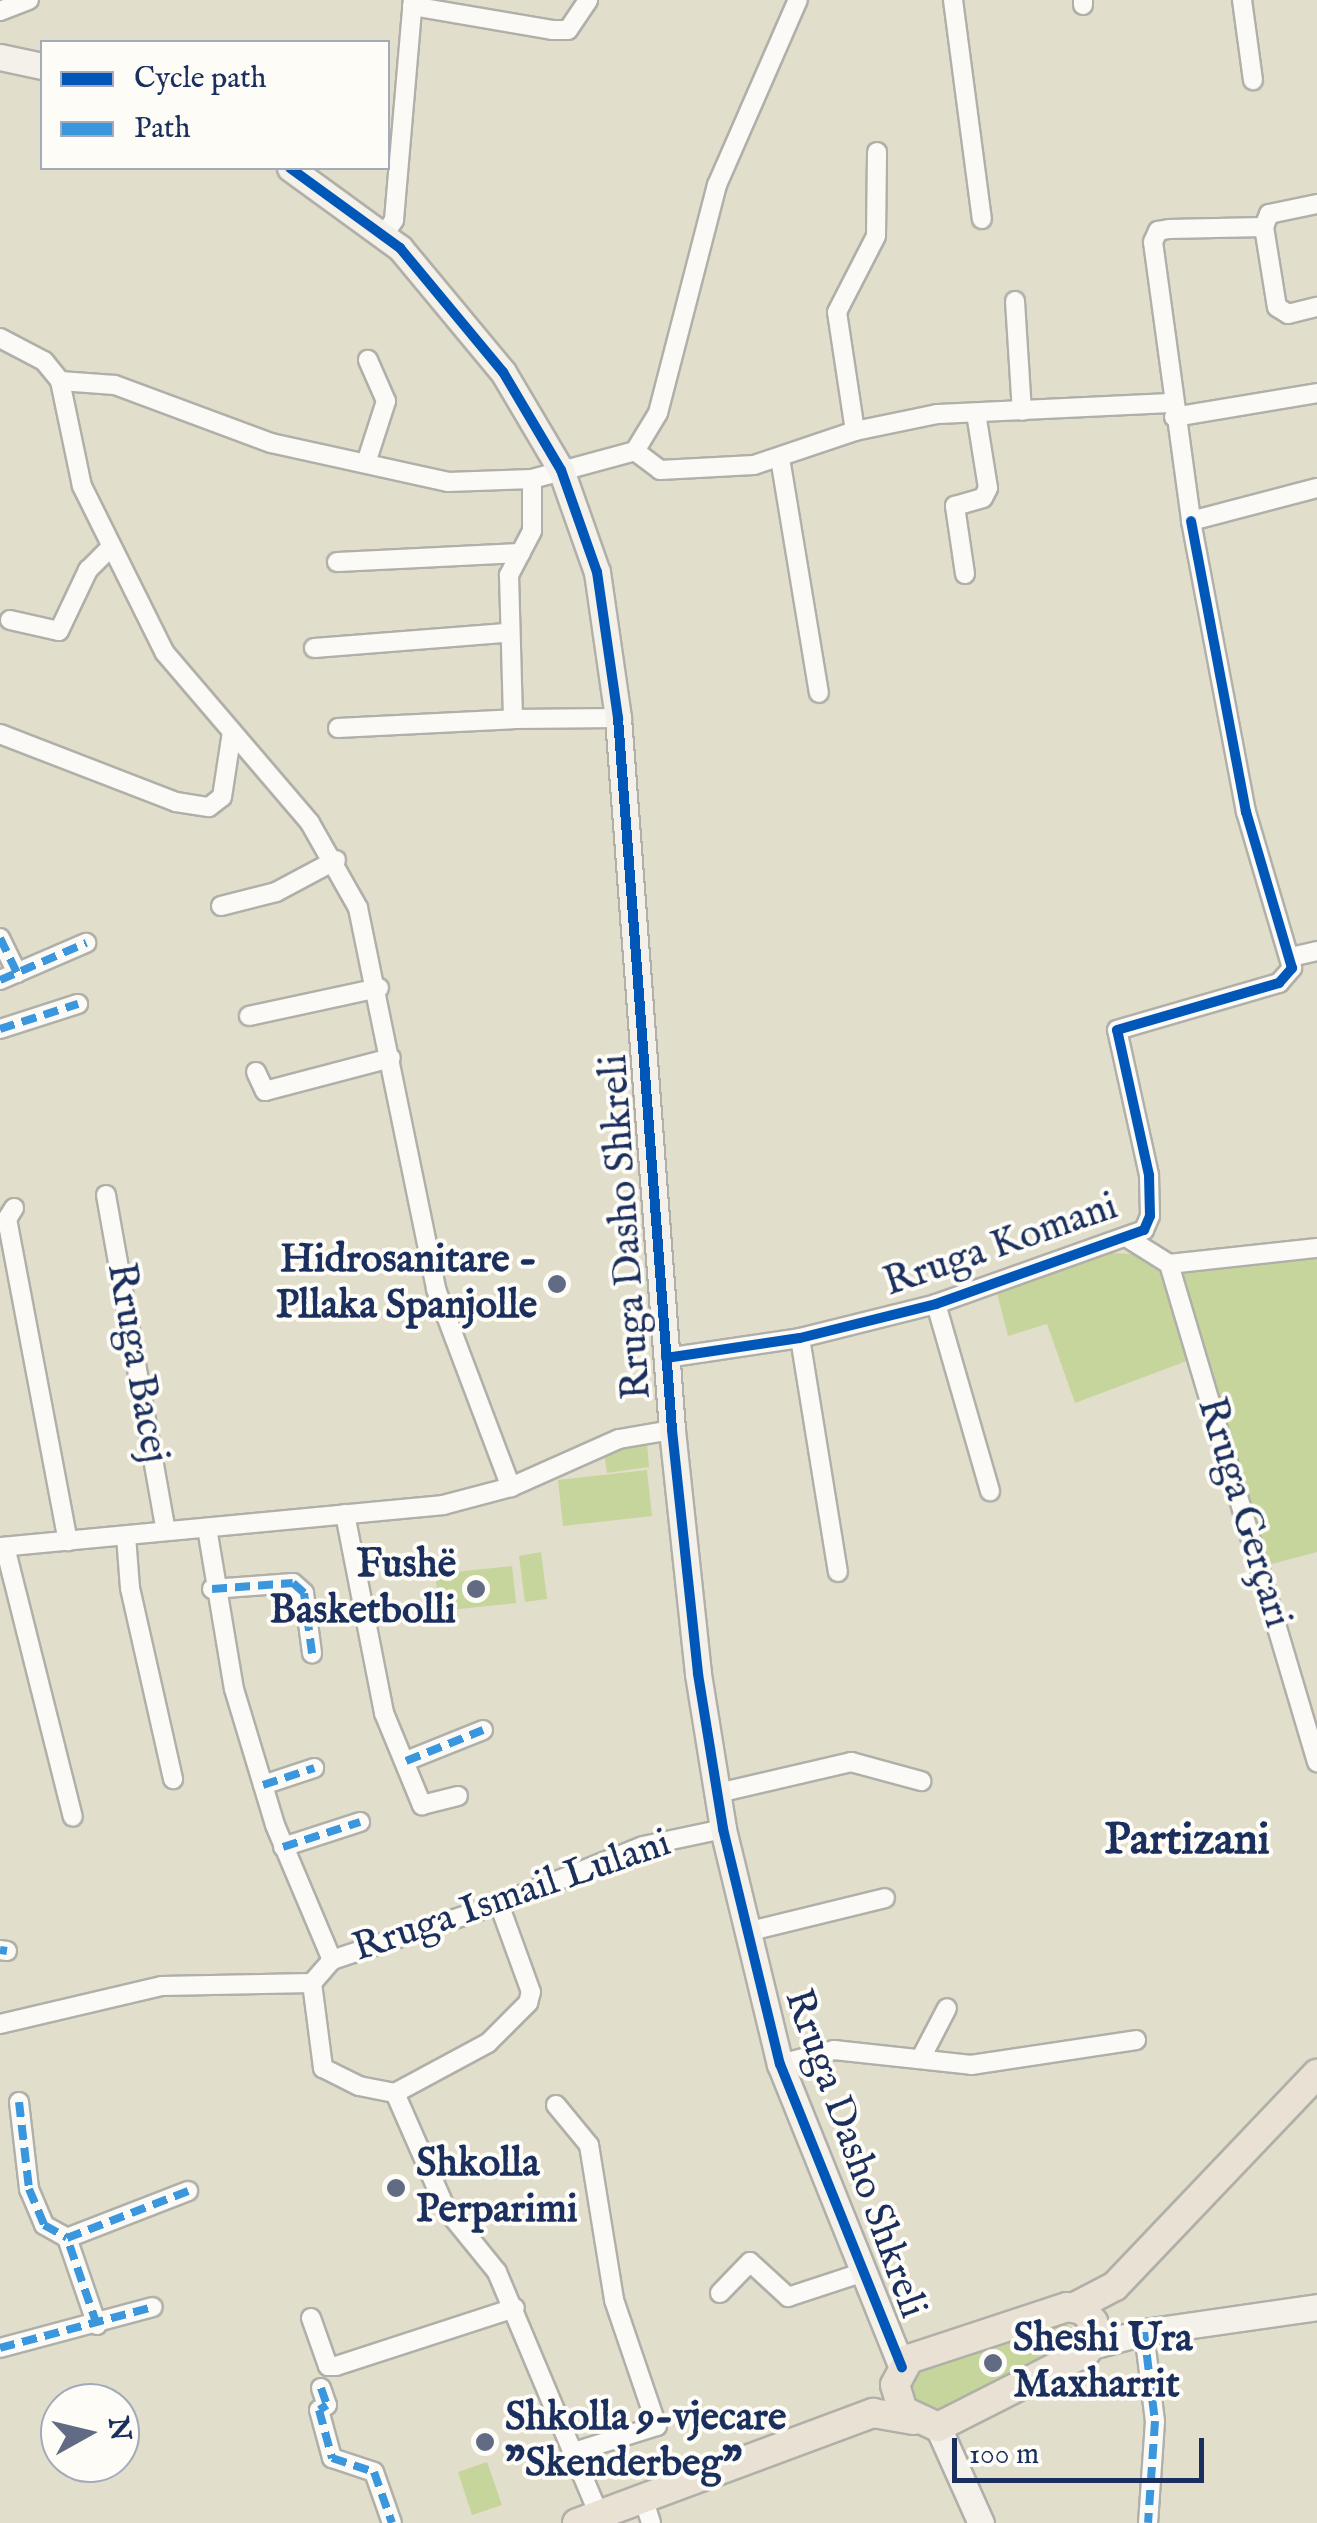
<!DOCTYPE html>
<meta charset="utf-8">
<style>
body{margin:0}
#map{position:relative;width:1317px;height:2523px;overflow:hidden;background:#e2decc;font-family:"IM FELL English",serif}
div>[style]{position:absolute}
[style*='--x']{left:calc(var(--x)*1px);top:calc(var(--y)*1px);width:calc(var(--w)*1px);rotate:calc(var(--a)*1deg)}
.green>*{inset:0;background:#c6d59c}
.roads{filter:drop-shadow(2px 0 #b0b0a9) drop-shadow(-2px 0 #b0b0a9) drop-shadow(0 2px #b0b0a9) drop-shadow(0 -2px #b0b0a9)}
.street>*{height:18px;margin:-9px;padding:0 9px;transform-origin:9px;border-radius:9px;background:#fbfaf7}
.secondary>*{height:25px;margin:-12.5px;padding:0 12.5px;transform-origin:12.5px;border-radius:12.5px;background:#f4f1ea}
.primary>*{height:28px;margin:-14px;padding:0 14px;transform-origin:14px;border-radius:14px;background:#eae1d5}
.quiet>*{height:8px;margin-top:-4px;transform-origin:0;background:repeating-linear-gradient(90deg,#3a97de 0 15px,transparent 0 23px)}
.cycleway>*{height:10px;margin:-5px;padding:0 5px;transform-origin:5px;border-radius:5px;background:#0057b8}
.dots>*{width:28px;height:28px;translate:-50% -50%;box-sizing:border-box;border:5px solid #fdfcf7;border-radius:50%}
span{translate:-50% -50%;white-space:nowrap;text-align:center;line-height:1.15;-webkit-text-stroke:8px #fdfcf7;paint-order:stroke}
.street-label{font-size:40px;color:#1b2f5e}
.poi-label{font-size:40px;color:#1b2f5e;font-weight:700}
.right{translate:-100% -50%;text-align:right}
.left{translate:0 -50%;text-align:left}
.quarter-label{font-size:45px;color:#1b2f5e;font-weight:700}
.legend{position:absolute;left:40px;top:40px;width:350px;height:130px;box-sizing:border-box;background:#fdfcf7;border:2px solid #a3aaba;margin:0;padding:12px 18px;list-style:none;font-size:30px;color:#1b2f5e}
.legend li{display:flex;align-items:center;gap:20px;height:50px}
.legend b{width:50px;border:2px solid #a3aaba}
.north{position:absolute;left:40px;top:2383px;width:100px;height:100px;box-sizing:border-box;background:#fdfcf7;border:2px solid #a3aaba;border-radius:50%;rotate:82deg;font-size:28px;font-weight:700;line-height:40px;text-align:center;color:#1b2f5e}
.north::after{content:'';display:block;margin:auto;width:35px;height:45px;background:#616c84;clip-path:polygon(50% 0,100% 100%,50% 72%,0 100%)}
.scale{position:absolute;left:952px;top:2438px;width:252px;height:45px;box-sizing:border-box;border:5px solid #1b2f5e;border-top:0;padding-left:12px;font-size:30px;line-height:35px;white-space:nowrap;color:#1b2f5e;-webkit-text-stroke:8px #fdfcf7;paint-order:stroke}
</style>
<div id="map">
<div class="green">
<div style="clip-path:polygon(1110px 1253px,1133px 1254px,1164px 1271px,1192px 1359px,1075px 1403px,1047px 1324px,1008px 1336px,997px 1293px)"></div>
<div style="clip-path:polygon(1317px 1257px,1317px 1552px,1268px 1565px,1177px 1270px)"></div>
<div style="clip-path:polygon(647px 1444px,649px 1467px,607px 1473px,604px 1453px)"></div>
<div style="clip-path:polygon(647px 1470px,652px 1516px,563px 1526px,558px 1480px)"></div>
<div style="clip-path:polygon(541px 1552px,547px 1599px,525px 1602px,519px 1556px)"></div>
<div style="clip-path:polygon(512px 1566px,516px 1603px,440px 1611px,435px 1574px)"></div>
<div style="clip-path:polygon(1062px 2320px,1075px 2330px,1074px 2346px,940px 2417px,915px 2411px,906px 2379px,911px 2372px)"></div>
<div style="clip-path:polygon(487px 2462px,502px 2505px,472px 2515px,458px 2472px)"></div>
</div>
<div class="roads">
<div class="street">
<div style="--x:953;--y:0;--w:221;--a:82.5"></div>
<div style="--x:1083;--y:0;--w:5;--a:90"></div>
<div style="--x:1242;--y:0;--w:81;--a:82.2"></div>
<div style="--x:412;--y:6;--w:142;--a:9.7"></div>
<div style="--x:552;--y:30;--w:16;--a:0"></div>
<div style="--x:568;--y:30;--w:36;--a:-56"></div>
<div style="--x:0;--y:11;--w:31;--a:-21"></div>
<div style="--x:1317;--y:204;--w:49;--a:168.2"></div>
<div style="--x:1269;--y:214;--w:14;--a:111"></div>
<div style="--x:1264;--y:227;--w:81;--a:80.8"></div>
<div style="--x:1277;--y:307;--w:13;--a:32"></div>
<div style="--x:1288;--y:314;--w:30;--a:-14"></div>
<div style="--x:1264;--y:227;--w:95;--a:178.8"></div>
<div style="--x:1169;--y:229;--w:11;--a:170"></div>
<div style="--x:1158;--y:231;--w:12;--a:114"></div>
<div style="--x:1153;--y:242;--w:282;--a:82.2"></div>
<div style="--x:1191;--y:521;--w:130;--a:-14.7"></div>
<div style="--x:384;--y:235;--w:18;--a:-56"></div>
<div style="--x:394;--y:220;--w:221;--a:-85.1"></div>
<div style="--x:1015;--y:301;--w:110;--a:86.4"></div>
<div style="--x:0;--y:338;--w:50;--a:27.6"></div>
<div style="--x:44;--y:361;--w:26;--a:51"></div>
<div style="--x:60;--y:381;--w:107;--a:78.2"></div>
<div style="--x:82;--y:486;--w:186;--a:63.6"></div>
<div style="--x:165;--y:653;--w:223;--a:49.5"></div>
<div style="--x:310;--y:823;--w:98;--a:60.5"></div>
<div style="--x:358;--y:908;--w:389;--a:78.4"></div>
<div style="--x:436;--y:1289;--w:212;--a:69.3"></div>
<div style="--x:60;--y:381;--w:55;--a:4.2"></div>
<div style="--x:115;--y:385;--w:166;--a:20.4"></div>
<div style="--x:271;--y:443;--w:181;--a:12.4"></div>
<div style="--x:448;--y:482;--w:84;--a:-2"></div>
<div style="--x:532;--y:479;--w:107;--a:-15.2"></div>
<div style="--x:635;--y:451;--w:44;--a:-58.8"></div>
<div style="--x:658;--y:413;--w:236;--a:-75.5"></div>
<div style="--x:717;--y:185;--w:202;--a:-66.4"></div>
<div style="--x:1174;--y:417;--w:145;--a:-9.5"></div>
<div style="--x:855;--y:431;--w:120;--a:-98.6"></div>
<div style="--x:837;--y:312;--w:85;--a:-62.8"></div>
<div style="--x:876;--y:236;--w:84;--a:-89.3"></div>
<div style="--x:635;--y:451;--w:31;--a:37"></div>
<div style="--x:660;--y:470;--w:94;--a:-3"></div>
<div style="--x:754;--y:465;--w:107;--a:-18.6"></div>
<div style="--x:855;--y:431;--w:84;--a:-11.7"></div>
<div style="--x:937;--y:414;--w:235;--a:-2.7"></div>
<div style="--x:780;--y:458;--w:238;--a:80.6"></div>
<div style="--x:367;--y:460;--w:62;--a:-72.1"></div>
<div style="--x:386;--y:401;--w:45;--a:-113.7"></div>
<div style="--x:532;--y:479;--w:52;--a:90"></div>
<div style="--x:532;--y:531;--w:50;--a:117.6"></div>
<div style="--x:509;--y:575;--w:144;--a:88.4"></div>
<div style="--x:513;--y:719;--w:105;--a:-0.5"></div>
<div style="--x:337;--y:562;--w:184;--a:-2.8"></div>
<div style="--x:965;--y:574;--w:69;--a:-98.4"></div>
<div style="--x:955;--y:506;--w:29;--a:-16"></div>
<div style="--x:983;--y:498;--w:11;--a:-63"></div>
<div style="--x:988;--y:488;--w:76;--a:-99.1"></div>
<div style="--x:10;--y:620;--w:50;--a:12.7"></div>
<div style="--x:59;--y:631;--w:68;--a:-64.6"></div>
<div style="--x:88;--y:570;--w:31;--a:-45"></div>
<div style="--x:314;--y:648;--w:193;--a:-4.5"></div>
<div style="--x:338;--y:728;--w:175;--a:-2.9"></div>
<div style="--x:0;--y:734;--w:189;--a:21.1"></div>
<div style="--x:176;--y:802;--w:33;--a:9"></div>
<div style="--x:209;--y:807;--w:16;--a:-38"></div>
<div style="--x:222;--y:797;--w:66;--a:-81.3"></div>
<div style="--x:221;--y:906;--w:57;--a:-14.3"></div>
<div style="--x:276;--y:892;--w:68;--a:-28.1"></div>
<div style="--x:0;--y:938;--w:39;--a:64"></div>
<div style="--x:1291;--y:957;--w:27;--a:-13"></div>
<div style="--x:0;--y:980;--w:94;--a:-23.3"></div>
<div style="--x:249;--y:1016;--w:133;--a:-12.2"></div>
<div style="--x:0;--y:1029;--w:82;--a:-17.8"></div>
<div style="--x:256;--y:1072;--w:21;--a:65"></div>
<div style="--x:265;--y:1091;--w:130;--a:-14.7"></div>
<div style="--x:106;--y:1195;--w:341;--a:79.9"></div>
<div style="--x:14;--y:1208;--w:13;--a:122"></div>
<div style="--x:7;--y:1219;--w:328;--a:79.3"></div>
<div style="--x:1129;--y:1239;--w:47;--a:32"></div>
<div style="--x:1169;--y:1264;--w:520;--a:73.45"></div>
<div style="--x:1169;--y:1264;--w:149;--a:-6.2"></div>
<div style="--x:936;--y:1304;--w:195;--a:73.9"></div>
<div style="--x:800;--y:1338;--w:237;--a:80.8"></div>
<div style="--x:666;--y:1358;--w:135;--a:-8.5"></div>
<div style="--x:800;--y:1338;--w:140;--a:-14"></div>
<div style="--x:936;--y:1304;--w:221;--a:-19.6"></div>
<div style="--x:1144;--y:1230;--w:15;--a:-67"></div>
<div style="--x:1150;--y:1216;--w:41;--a:-91.4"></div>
<div style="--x:1149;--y:1175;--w:148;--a:-102.4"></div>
<div style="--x:1117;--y:1030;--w:169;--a:-16.2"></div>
<div style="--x:1279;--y:983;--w:20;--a:-49"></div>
<div style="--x:1292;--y:968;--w:163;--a:-106.4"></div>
<div style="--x:1246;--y:812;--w:296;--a:-100.7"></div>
<div style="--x:345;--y:1514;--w:203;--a:78.9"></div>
<div style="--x:384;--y:1713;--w:100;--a:67.6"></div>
<div style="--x:422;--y:1805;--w:37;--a:-14"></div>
<div style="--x:207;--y:1528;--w:163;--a:80.5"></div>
<div style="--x:234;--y:1689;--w:142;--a:73.2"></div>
<div style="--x:275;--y:1825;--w:147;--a:67.1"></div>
<div style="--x:126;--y:1536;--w:52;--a:85.6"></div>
<div style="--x:130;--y:1588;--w:196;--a:77.3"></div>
<div style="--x:0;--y:1547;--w:445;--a:-5.4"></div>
<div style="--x:443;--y:1505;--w:70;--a:-14.8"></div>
<div style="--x:511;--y:1487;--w:118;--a:-24"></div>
<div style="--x:619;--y:1439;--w:54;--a:-9.6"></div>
<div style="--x:5;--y:1547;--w:278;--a:75.9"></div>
<div style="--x:212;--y:1589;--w:81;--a:-4.2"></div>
<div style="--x:293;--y:1583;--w:15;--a:42"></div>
<div style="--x:304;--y:1593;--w:61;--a:82.4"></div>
<div style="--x:406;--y:1761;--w:83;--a:-21.9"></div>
<div style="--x:263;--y:1785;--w:54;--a:-18.4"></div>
<div style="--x:718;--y:1793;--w:137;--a:-13.1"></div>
<div style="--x:851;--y:1762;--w:73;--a:15.2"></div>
<div style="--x:283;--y:1847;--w:81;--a:-18"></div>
<div style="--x:746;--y:1932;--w:143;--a:-13.7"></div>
<div style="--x:0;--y:1950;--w:7;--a:8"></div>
<div style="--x:312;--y:1983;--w:86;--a:82.6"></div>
<div style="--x:323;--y:2068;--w:40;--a:26.6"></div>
<div style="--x:359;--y:2086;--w:37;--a:11"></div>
<div style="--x:0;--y:2024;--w:166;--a:-13.2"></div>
<div style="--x:162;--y:1986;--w:150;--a:-1.1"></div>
<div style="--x:312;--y:1983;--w:30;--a:-49"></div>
<div style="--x:332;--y:1960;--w:176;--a:-18.5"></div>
<div style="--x:499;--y:1904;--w:155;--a:-21.9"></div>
<div style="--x:643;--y:1846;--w:82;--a:-12"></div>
<div style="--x:921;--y:2058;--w:56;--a:-62.5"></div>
<div style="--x:780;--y:2064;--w:56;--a:-14.5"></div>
<div style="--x:834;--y:2050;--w:138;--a:6.2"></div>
<div style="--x:971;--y:2065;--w:167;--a:-8.6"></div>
<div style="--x:395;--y:2093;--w:127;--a:66.3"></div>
<div style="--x:446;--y:2209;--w:81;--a:51"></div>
<div style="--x:497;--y:2272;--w:264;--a:67.2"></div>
<div style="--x:395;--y:2093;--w:106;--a:-28.3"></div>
<div style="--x:488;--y:2043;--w:57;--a:-45"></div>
<div style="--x:528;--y:2003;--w:11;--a:-75"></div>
<div style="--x:531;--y:1992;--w:94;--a:-110"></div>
<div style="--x:19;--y:2102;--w:88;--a:83.4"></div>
<div style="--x:29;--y:2189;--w:39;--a:67"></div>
<div style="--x:44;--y:2225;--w:26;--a:29"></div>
<div style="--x:556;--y:2105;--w:52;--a:50.5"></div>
<div style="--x:589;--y:2145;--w:157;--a:80.8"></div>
<div style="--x:614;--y:2300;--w:133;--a:71.2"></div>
<div style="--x:657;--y:2426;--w:90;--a:162.6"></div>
<div style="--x:720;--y:2293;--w:43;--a:-45.9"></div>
<div style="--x:750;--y:2262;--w:52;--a:42.6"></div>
<div style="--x:788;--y:2297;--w:80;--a:-18.2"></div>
<div style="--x:311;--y:2318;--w:51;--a:70.5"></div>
<div style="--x:328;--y:2366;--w:8;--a:0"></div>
<div style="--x:336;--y:2366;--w:188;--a:-18"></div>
<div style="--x:97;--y:2325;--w:92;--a:-109"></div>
<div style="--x:67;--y:2238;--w:130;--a:-21.2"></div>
<div style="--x:1144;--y:2332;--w:90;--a:83"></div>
<div style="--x:1155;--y:2421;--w:102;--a:93.9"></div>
<div style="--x:0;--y:2348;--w:158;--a:-15"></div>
<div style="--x:321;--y:2388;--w:18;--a:71"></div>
<div style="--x:327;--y:2405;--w:9;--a:148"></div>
<div style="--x:319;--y:2410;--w:50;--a:74.8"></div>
<div style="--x:332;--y:2458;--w:44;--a:18.4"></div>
<div style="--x:374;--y:2472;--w:54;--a:70.6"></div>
<div style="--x:643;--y:2498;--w:26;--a:72"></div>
</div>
<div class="secondary">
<div style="--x:0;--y:57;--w:43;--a:12.1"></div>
<div style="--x:290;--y:168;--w:136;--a:36"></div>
<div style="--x:400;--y:248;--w:161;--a:50.3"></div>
<div style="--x:503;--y:372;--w:114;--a:59.4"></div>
<div style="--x:561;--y:470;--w:108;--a:70.6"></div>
<div style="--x:597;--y:572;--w:148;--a:81.8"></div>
<div style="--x:618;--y:718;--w:714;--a:85.66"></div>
<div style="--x:672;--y:1430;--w:245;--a:83.9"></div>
<div style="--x:698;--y:1674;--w:157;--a:80.8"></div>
<div style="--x:723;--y:1829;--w:242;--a:76.4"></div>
<div style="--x:780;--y:2064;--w:327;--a:68.1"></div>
<div style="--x:1092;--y:2346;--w:54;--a:-15.1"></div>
<div style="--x:1144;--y:2332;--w:175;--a:-8.2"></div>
<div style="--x:938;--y:2427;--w:105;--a:65.9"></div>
</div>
<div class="primary">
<div style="--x:1067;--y:2307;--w:16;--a:11"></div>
<div style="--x:1083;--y:2310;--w:16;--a:50"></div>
<div style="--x:1093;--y:2322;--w:16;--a:83"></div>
<div style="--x:1095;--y:2338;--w:17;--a:123"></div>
<div style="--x:1086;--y:2352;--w:166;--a:153.1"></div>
<div style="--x:938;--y:2427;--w:38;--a:-155"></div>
<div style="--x:903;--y:2411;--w:27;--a:-107"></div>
<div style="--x:895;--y:2385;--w:30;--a:-62"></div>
<div style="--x:909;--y:2359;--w:166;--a:-18.2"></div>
<div style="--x:1075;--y:2307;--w:45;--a:-27.7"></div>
<div style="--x:1115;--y:2286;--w:293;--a:-46.4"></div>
<div style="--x:577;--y:2523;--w:316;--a:-20.4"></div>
<div style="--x:873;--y:2413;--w:41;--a:9.9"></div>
</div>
</div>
<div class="quiet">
<div style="--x:0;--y:938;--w:39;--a:64"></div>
<div style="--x:0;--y:980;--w:94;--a:-23.3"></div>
<div style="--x:0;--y:1029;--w:82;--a:-17.8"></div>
<div style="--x:212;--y:1589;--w:81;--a:-4.2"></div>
<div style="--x:293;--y:1583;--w:15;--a:42"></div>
<div style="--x:304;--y:1593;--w:61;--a:82.4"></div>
<div style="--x:406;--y:1761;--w:83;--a:-21.9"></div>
<div style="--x:263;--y:1785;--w:54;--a:-18.4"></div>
<div style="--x:283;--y:1847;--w:81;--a:-18"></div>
<div style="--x:0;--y:1950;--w:7;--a:8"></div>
<div style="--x:19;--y:2102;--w:88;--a:83.4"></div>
<div style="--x:29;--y:2189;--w:39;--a:67"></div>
<div style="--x:44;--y:2225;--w:26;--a:29"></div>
<div style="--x:97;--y:2325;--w:92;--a:-109"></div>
<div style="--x:67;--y:2238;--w:130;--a:-21.2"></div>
<div style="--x:1144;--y:2332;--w:90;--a:83"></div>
<div style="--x:1155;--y:2421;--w:102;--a:93.9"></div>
<div style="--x:0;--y:2348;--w:158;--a:-15"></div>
<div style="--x:321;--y:2388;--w:18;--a:71"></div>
<div style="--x:327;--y:2405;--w:9;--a:148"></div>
<div style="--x:319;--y:2410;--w:50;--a:74.8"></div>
<div style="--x:332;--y:2458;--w:44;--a:18.4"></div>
<div style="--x:374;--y:2472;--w:54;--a:70.6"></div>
</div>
<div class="cycleway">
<div style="--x:290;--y:168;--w:136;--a:36"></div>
<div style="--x:400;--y:248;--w:161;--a:50.3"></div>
<div style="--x:503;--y:372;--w:114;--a:59.4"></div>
<div style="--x:561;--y:470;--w:108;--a:70.6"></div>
<div style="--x:597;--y:572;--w:148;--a:81.8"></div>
<div style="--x:618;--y:718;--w:714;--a:85.66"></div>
<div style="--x:672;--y:1430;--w:245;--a:83.9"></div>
<div style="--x:698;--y:1674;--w:157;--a:80.8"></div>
<div style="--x:723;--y:1829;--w:242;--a:76.4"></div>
<div style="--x:780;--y:2064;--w:327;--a:68.1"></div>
<div style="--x:666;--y:1358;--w:135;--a:-8.5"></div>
<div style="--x:800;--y:1338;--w:140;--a:-14"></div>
<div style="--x:936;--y:1304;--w:221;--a:-19.6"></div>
<div style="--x:1144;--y:1230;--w:15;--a:-67"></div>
<div style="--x:1150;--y:1216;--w:41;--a:-91.4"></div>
<div style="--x:1149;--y:1175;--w:148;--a:-102.4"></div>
<div style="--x:1117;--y:1030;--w:169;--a:-16.2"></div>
<div style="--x:1279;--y:983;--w:20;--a:-49"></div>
<div style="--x:1292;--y:968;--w:163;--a:-106.4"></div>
<div style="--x:1246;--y:812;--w:296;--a:-100.7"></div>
</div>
<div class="dots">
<div style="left:557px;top:1284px;background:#616c84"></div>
<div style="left:476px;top:1589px;background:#616c84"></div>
<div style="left:396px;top:2188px;background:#616c84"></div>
<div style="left:993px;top:2363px;background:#616c84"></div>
<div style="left:485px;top:2442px;background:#616c84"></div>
</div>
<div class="street-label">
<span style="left:627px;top:1227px;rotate:-94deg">Rruga Dasho Shkreli</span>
<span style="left:1001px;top:1246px;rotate:-19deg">Rruga Komani</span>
<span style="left:136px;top:1363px;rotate:80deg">Rruga Bacej</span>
<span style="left:1243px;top:1513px;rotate:73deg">Rruga Gerçari</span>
<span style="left:512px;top:1897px;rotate:-19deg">Rruga Ismail Lulani</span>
<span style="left:854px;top:2154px;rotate:70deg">Rruga Dasho Shkreli</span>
</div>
<div class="poi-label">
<span class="right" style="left:537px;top:1284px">Hidrosanitare -<br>Pllaka Spanjolle</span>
<span class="right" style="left:456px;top:1589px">Fushë<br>Basketbolli</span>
<span class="left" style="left:416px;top:2188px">Shkolla<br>Perparimi</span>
<span class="left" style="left:1013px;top:2363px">Sheshi Ura<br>Maxharrit</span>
<span class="left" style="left:505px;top:2442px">Shkolla 9-vjecare<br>"Skenderbeg"</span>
</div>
<div class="quarter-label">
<span style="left:1187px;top:1841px">Partizani</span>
</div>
<ul class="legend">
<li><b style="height:12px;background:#0057b8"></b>Cycle path</li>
<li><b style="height:12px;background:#3a97de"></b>Path</li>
</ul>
<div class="north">N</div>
<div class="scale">100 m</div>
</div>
